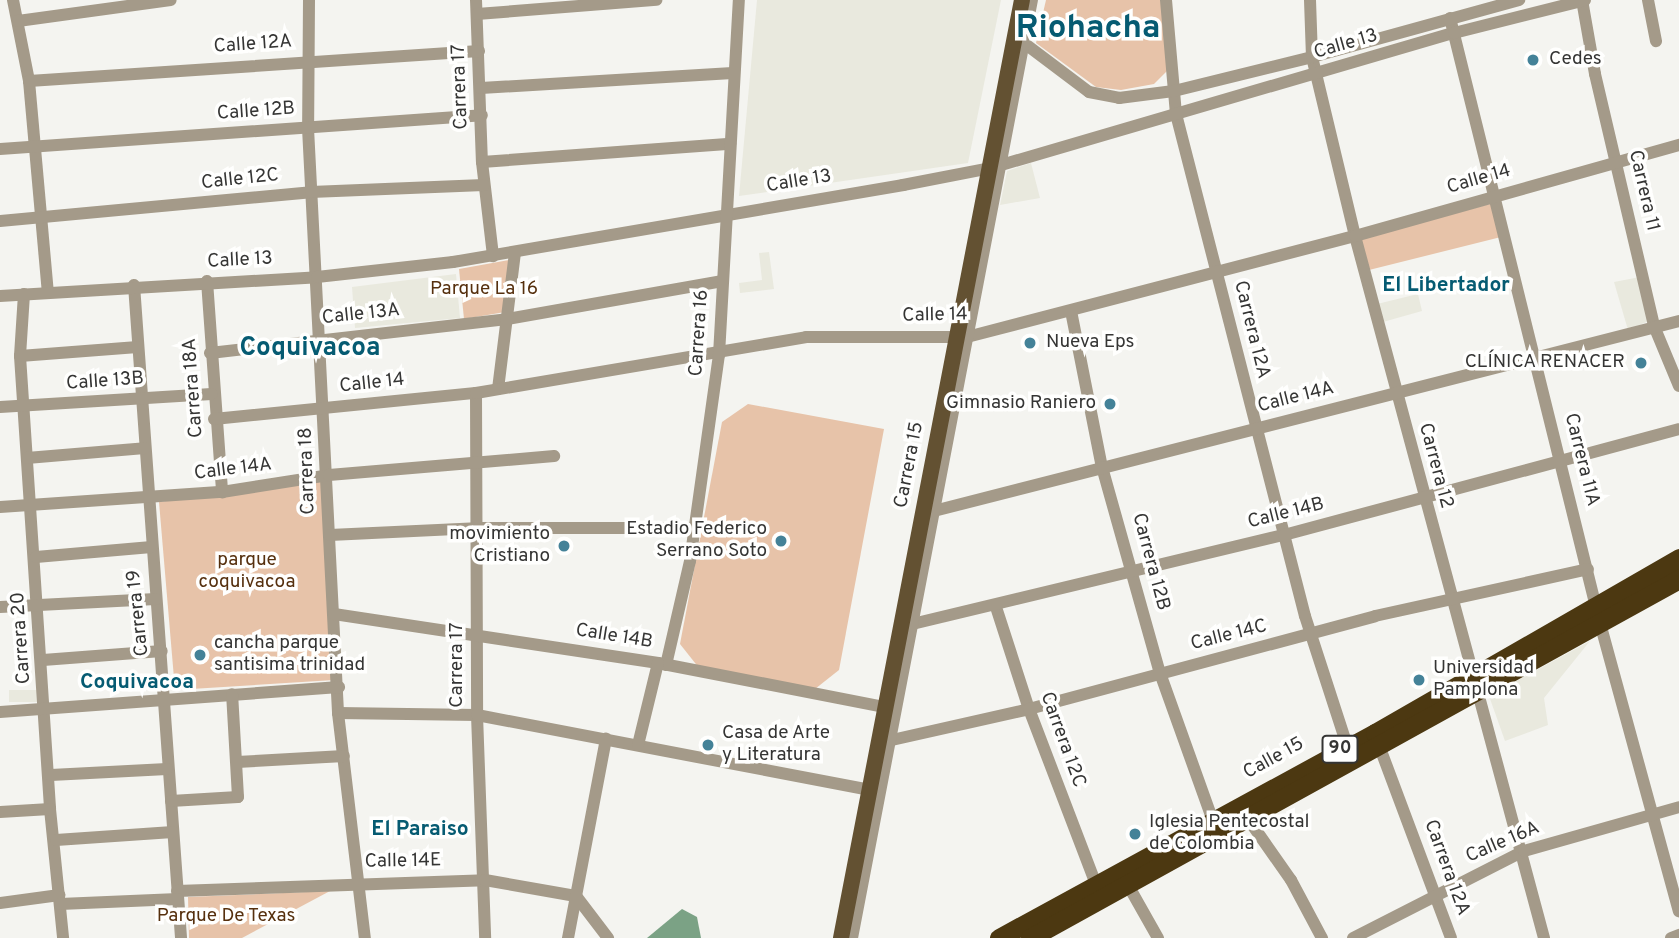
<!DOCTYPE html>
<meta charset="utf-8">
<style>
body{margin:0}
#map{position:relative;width:1679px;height:938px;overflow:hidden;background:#f4f4f0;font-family:Overpass,sans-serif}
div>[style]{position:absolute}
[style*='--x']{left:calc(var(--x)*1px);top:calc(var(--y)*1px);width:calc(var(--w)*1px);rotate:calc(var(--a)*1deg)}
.built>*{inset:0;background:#e9e9de}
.green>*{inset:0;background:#e7c3a9}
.water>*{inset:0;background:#7ba285}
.minor>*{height:12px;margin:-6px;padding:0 6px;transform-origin:6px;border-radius:6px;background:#a49a89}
.major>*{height:16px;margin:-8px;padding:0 8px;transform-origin:8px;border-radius:8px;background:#635132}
.highway>*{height:19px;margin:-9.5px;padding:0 9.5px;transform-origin:9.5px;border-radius:9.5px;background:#4c3811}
.dots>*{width:19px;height:19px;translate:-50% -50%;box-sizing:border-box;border:4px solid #fffffe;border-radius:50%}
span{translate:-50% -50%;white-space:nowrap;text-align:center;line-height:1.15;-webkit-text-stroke:7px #fffffe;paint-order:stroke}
.shield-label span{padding:2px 5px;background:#fffffe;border:2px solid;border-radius:5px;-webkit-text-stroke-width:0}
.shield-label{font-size:18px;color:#353534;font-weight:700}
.street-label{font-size:19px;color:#353534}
.poi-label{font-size:19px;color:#353534}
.left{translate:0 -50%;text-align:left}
.right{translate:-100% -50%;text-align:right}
.park-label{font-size:19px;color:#56300e}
.neighbourhood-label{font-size:21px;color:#065b72;font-weight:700}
.district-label{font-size:26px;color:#065b72;font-weight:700}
.town-label{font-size:33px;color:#065b72;font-weight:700}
</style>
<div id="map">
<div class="built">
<div style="clip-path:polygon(757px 0,1001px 0,968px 163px,739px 196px)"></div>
<div style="clip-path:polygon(1031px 163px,1040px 198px,1000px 205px,1007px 171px)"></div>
<div style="clip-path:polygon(769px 252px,774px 289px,740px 293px,739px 283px,762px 280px,759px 253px)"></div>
<div style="clip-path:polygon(456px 274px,460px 318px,355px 328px,352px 287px)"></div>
<div style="clip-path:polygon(1640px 277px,1651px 320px,1628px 330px,1614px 282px)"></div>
<div style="clip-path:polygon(1418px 294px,1422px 311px,1383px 322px,1377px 304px)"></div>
<div style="clip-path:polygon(1590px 641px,1544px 698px,1548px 725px,1505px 741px,1489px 696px)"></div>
<div style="clip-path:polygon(9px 690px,44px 690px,45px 702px,9px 702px)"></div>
</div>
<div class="green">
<div style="clip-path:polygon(1046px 0,1161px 0,1167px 71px,1154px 84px,1121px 90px,1096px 87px,1036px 43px)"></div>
<div style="clip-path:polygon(1497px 202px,1501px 237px,1369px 270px,1360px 239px)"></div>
<div style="clip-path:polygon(509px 260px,505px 312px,464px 319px,459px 269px)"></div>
<div style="clip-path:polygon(748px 404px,884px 429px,839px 670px,815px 689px,699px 668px,680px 644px,722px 422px)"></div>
<div style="clip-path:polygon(325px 479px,334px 680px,175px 690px,159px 502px)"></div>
<div style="clip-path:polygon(330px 891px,242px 938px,189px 938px,188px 897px)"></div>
</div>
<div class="water">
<div style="clip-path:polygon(682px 909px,697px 917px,701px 938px,647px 938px)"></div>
</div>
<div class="minor">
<div style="--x:13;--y:0;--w:83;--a:78.8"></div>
<div style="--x:29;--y:81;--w:212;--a:84.9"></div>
<div style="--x:309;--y:0;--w:128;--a:90.4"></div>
<div style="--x:308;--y:128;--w:586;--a:87.06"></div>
<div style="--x:338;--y:713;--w:227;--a:83.2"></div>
<div style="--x:476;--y:0;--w:162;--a:87.9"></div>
<div style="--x:482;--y:162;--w:95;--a:83.3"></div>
<div style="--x:1166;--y:0;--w:114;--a:85"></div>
<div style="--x:1176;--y:114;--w:518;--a:75.59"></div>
<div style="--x:1305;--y:616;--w:136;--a:72"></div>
<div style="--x:1310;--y:0;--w:57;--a:88"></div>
<div style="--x:1312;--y:57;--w:184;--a:76.5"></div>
<div style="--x:1355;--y:236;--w:727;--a:74.93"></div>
<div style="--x:1582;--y:0;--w:75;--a:80"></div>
<div style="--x:1595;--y:74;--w:259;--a:76.8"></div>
<div style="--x:1654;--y:326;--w:65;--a:67.4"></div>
<div style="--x:1648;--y:0;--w:42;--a:79"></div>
<div style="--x:477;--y:14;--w:180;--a:-4.5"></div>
<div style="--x:1450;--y:18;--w:623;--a:76.08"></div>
<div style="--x:1600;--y:623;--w:299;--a:74.7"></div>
<div style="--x:18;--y:21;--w:154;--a:-7.8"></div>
<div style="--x:1024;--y:43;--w:81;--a:37"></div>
<div style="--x:1089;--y:92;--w:31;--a:11"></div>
<div style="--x:1119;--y:98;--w:55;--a:-7.3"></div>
<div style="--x:1174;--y:91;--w:142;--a:-13.8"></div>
<div style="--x:1312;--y:57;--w:215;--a:-15.4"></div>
<div style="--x:29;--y:81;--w:451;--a:-3.8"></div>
<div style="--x:481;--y:88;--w:252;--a:-3.4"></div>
<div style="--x:0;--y:149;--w:483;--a:-4"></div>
<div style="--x:482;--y:162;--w:249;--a:-4.2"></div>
<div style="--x:0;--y:221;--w:312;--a:-5.3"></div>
<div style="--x:311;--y:192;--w:173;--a:-2.3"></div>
<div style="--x:207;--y:281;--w:212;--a:85.9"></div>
<div style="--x:134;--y:285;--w:655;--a:85.88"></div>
<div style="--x:24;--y:294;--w:62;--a:93.7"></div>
<div style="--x:20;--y:356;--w:454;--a:86.2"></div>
<div style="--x:50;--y:809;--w:130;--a:84.2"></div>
<div style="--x:0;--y:296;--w:318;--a:-3.4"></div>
<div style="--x:317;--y:277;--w:137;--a:-6.3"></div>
<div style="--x:453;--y:262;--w:457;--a:-9.7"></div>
<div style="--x:903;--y:185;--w:90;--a:-10.9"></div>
<div style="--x:991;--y:168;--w:482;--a:-16.3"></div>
<div style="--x:1454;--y:33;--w:135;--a:-14.1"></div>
<div style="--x:1071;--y:311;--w:159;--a:78.8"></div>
<div style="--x:1102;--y:467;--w:214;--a:74.3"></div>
<div style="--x:1160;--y:673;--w:154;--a:70.3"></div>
<div style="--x:210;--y:353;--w:299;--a:-6.5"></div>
<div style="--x:507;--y:319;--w:219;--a:-10"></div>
<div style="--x:20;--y:356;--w:118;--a:-4.4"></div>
<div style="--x:498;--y:389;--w:138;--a:-82.9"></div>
<div style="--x:476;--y:393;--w:322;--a:89.8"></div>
<div style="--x:477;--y:715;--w:223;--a:87.9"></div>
<div style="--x:0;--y:407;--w:212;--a:-3.5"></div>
<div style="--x:214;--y:419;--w:263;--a:-5.7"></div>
<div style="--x:476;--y:393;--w:335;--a:-9.6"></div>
<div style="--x:806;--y:337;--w:161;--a:0"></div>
<div style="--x:967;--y:337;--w:401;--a:-14.6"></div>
<div style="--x:1355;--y:236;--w:337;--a:-15.7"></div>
<div style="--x:27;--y:458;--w:118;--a:-4.8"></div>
<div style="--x:0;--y:507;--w:223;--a:-3.9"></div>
<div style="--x:222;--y:492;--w:108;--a:-9"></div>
<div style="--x:329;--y:475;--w:226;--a:-4.8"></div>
<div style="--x:926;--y:513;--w:777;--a:-14.3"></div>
<div style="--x:330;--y:535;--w:146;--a:-2.7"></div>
<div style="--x:476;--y:528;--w:219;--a:0"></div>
<div style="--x:36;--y:557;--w:116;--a:-4.9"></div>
<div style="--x:0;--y:607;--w:156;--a:-2.9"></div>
<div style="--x:996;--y:607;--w:107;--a:72.1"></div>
<div style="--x:1029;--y:709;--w:187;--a:69.1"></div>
<div style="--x:334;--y:614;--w:328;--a:8.6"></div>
<div style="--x:658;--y:663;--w:231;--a:11"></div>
<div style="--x:904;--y:626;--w:391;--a:-13.5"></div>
<div style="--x:1284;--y:535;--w:409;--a:-15"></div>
<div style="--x:43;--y:660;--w:119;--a:-4.3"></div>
<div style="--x:666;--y:665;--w:107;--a:-77"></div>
<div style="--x:690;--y:561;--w:208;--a:-82"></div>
<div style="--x:719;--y:355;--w:356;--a:-86.8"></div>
<div style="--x:0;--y:712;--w:340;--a:-4.2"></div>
<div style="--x:338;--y:713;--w:139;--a:0.8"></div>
<div style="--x:477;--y:715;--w:407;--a:10.8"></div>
<div style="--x:1377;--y:740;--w:211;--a:69.5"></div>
<div style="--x:883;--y:742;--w:150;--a:-12.7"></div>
<div style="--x:1029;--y:709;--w:358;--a:-15"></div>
<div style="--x:1375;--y:616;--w:218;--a:-12.4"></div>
<div style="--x:638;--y:745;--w:84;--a:-76.3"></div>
<div style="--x:237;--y:762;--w:107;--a:-3.2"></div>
<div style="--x:51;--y:775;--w:116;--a:-3"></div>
<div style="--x:171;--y:801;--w:67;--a:-3.4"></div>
<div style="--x:238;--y:797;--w:103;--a:-93.3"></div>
<div style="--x:0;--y:812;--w:50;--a:-3.4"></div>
<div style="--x:1244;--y:813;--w:82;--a:55"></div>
<div style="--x:1291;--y:880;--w:66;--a:61.9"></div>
<div style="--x:56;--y:840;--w:117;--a:-3.9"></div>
<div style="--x:1128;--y:885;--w:61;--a:60.5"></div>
<div style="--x:177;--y:891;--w:308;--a:-2"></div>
<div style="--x:485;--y:880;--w:92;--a:10"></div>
<div style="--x:576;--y:896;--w:53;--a:52.7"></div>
<div style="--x:0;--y:903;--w:60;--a:-7.7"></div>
<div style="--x:60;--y:904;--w:118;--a:-2.4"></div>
<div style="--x:568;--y:938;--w:203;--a:-79.2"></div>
<div style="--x:852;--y:938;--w:955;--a:-79.14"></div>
<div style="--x:1353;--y:938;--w:192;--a:-27"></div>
<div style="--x:1524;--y:851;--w:161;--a:-15.8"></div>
<div style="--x:1671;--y:938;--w:9;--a:-21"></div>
</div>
<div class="major">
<div style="--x:841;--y:938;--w:955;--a:-79.08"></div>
</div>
<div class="highway">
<div style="--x:999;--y:938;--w:428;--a:-28.6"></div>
<div style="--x:1375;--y:733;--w:351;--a:-29.9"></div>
<div style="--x:1030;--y:938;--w:742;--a:-28.95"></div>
</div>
<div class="dots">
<div style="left:1533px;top:60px;background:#448298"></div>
<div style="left:1030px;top:343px;background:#448298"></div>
<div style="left:1641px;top:363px;background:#448298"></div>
<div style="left:1110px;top:404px;background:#448298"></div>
<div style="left:781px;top:541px;background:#448298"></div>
<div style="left:564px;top:546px;background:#448298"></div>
<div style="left:200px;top:655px;background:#448298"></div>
<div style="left:1419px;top:680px;background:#448298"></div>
<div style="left:708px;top:745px;background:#448298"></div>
<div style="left:1135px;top:834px;background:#448298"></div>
</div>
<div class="shield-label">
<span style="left:1340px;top:749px">90</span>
</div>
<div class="street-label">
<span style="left:253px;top:45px;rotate:-4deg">Calle 12A</span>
<span style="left:1346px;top:45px;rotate:-16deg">Calle 13</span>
<span style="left:461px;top:87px;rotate:-92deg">Carrera 17</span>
<span style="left:256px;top:112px;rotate:-4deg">Calle 12B</span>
<span style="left:240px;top:180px;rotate:-6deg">Calle 12C</span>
<span style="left:1479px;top:180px;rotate:-16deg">Calle 14</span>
<span style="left:799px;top:182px;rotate:-9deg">Calle 13</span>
<span style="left:1643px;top:191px;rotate:77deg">Carrera 11</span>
<span style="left:240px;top:261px;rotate:-3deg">Calle 13</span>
<span style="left:361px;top:315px;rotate:-6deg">Calle 13A</span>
<span style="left:935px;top:316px;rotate:-1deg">Calle 14</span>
<span style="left:1251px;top:330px;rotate:76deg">Carrera 12A</span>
<span style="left:700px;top:333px;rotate:-86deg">Carrera 16</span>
<span style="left:105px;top:382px;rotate:-4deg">Calle 13B</span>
<span style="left:372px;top:384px;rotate:-6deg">Calle 14</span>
<span style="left:194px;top:388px;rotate:-94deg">Carrera 18A</span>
<span style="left:1296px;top:398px;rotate:-14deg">Calle 14A</span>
<span style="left:1581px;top:460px;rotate:76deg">Carrera 11A</span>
<span style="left:910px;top:465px;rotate:-79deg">Carrera 15</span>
<span style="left:1435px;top:466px;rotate:75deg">Carrera 12</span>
<span style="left:233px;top:470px;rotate:-7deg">Calle 14A</span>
<span style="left:308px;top:471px;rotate:-92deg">Carrera 18</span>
<span style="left:1286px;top:514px;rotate:-14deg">Calle 14B</span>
<span style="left:1150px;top:562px;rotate:75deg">Carrera 12B</span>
<span style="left:139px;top:613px;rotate:-96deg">Carrera 19</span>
<span style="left:1229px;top:636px;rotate:-14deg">Calle 14C</span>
<span style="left:614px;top:637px;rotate:9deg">Calle 14B</span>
<span style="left:22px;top:638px;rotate:-94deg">Carrera 20</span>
<span style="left:458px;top:665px;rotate:-90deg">Carrera 17</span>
<span style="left:1062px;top:740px;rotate:70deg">Carrera 12C</span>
<span style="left:1274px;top:759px;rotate:-29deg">Calle 15</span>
<span style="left:1503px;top:843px;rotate:-23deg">Calle 16A</span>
<span style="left:403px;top:862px;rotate:-1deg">Calle 14E</span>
<span style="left:1446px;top:868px;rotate:70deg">Carrera 12A</span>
</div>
<div class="poi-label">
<span class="left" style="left:1549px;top:60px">Cedes</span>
<span class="left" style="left:1046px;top:343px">Nueva Eps</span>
<span class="right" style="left:1625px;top:363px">CLÍNICA RENACER</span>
<span class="right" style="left:1096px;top:404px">Gimnasio Raniero</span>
<span class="right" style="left:767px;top:541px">Estadio Federico<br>Serrano Soto</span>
<span class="right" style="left:550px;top:546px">movimiento<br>Cristiano</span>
<span class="left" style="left:214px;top:655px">cancha parque<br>santisima trinidad</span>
<span class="left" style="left:1433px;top:680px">Universidad<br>Pamplona</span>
<span class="left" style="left:722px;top:745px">Casa de Arte<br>y Literatura</span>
<span class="left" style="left:1149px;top:834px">Iglesia Pentecostal<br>de Colombia</span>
</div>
<div class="park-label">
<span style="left:484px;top:290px">Parque La 16</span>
<span style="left:247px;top:572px">parque<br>coquivacoa</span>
<span style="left:226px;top:917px">Parque De Texas</span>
</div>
<div class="neighbourhood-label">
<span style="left:1446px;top:286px">El Libertador</span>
<span style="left:137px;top:683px">Coquivacoa</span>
<span style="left:420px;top:830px">El Paraiso</span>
</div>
<div class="district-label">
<span style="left:310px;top:349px">Coquivacoa</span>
</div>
<div class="town-label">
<span style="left:1088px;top:30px">Riohacha</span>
</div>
</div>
